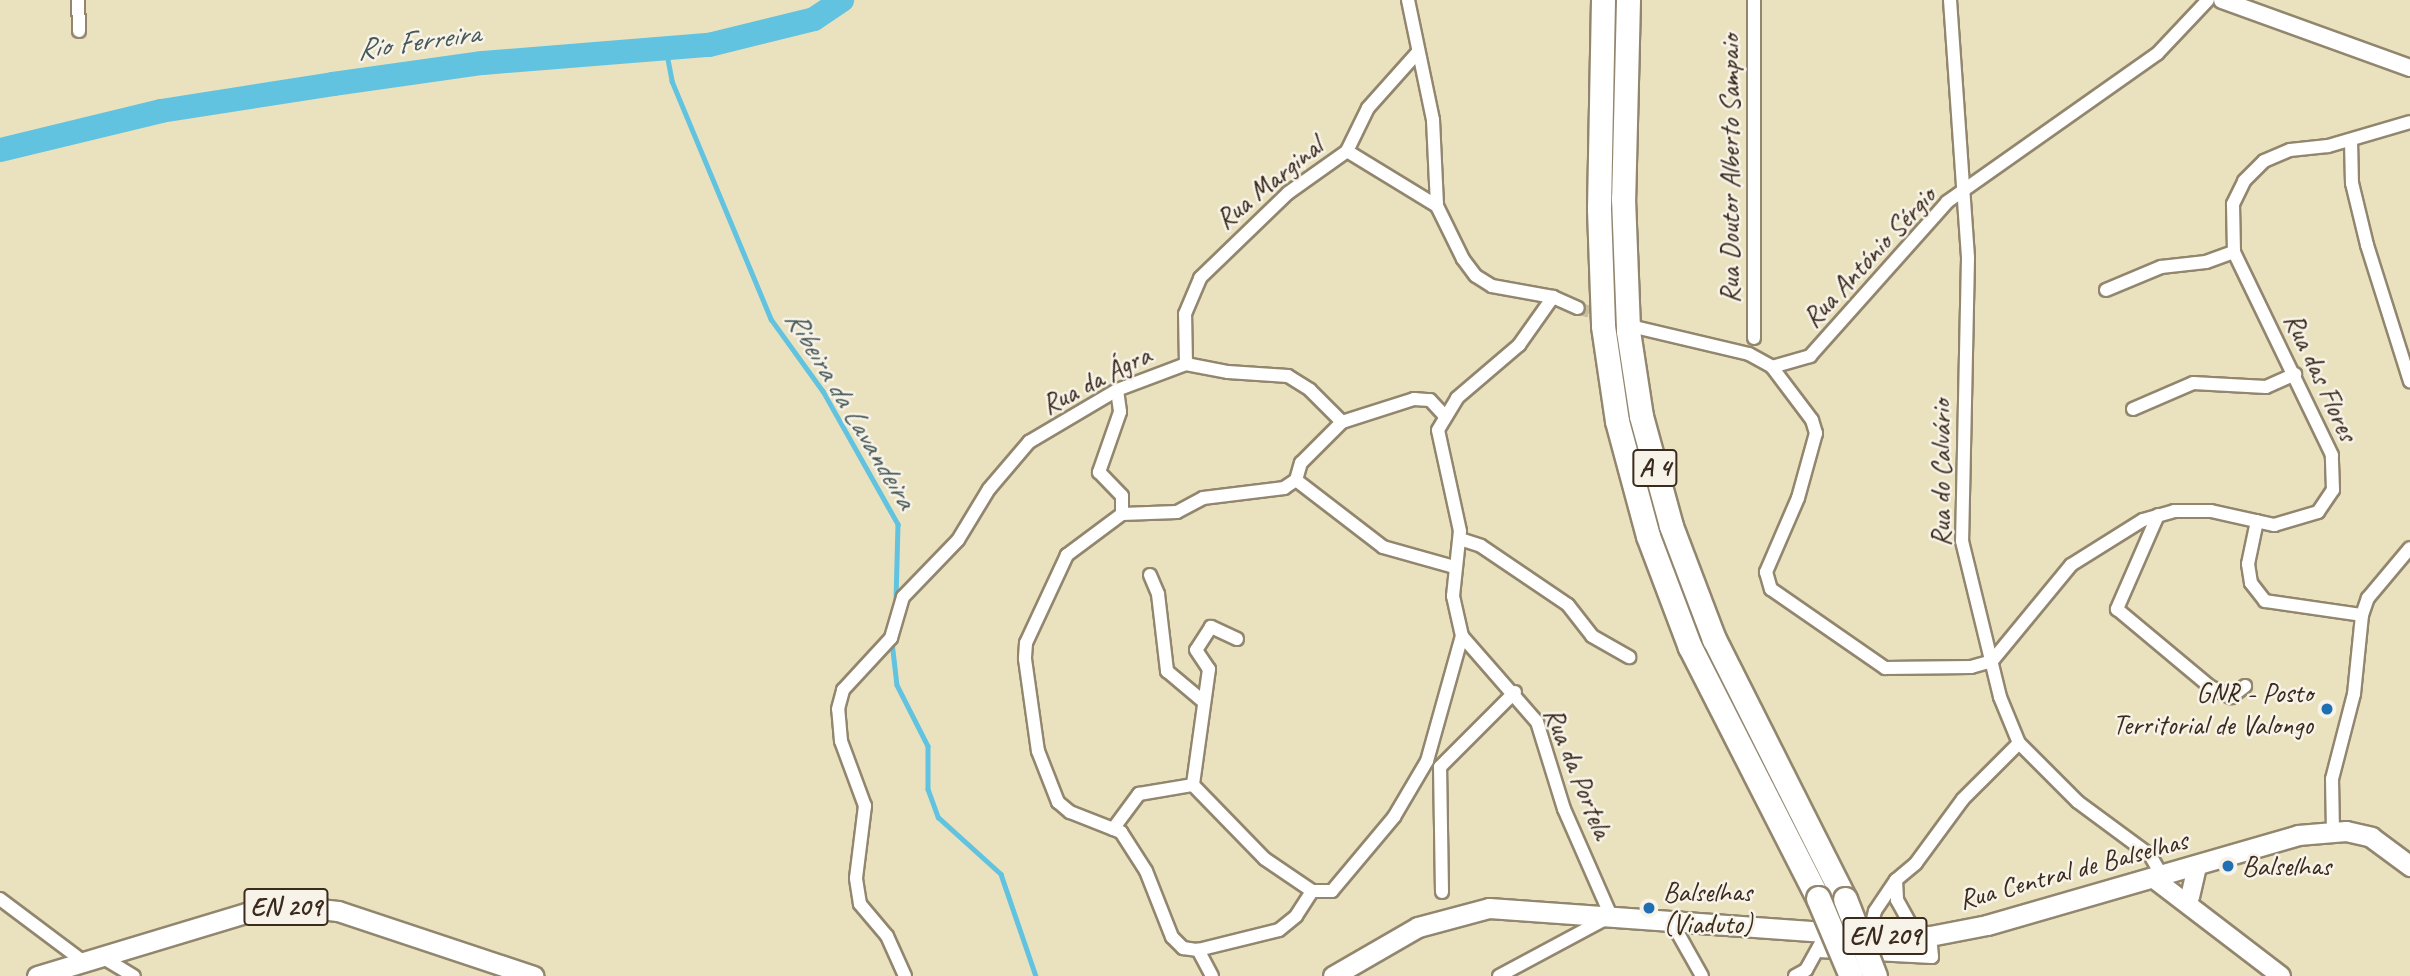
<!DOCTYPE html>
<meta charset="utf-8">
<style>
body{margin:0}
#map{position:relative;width:2410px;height:976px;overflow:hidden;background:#eae2bf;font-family:Caveat,sans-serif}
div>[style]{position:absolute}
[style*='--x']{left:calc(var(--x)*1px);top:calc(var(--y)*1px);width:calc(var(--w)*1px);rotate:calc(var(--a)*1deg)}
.stream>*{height:4.5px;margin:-2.25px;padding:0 2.25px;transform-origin:2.25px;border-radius:2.25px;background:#61c3df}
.river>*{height:24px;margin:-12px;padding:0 12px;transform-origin:12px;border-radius:12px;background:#61c3df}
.minor-tunnel>*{height:12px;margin-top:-6px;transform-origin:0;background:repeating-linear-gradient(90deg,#c7bd9f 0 12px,transparent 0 18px)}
.roads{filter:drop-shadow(2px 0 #92866e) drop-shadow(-2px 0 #92866e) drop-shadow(0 2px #92866e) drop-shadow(0 -2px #92866e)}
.minor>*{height:12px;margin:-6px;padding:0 6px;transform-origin:6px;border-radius:6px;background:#fff}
.tertiary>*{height:16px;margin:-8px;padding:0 8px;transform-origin:8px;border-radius:8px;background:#fff}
.secondary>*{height:18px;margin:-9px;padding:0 9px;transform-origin:9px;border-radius:9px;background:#fff}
.primary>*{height:19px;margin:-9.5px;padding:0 9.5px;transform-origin:9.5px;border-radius:9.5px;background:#fff}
.motorway>*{height:23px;margin:-11.5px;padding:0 11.5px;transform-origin:11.5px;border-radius:11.5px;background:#fff}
.bridges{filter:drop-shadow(2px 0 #92866e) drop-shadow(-2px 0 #92866e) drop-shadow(0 2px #92866e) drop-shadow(0 -2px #92866e)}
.motorway-bridge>*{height:23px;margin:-11.5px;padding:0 11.5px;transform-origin:11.5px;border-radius:11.5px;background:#fff}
.dots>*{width:19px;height:19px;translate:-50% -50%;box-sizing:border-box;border:4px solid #f7f3e8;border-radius:50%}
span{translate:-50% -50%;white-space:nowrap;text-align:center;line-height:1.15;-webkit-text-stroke:5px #f7f3e8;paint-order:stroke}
.shield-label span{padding:2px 5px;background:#f7f3e8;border:2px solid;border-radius:5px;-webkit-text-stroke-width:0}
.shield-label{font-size:26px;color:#3b2a1e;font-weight:700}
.street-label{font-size:28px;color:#3b2a1e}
.poi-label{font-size:28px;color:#3b2a1e}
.right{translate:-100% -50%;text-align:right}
.left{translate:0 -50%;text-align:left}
.water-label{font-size:30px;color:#465858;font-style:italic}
</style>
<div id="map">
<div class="stream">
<div style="--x:666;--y:49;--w:33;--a:79"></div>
<div style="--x:672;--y:81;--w:258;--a:67.4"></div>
<div style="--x:771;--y:319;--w:89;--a:54.2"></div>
<div style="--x:823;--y:391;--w:153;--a:60.6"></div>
<div style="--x:898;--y:524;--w:78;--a:91.5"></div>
<div style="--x:892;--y:642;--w:43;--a:83.4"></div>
<div style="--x:897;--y:685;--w:68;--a:63.1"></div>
<div style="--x:928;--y:746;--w:43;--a:90"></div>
<div style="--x:928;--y:789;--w:30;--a:70"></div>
<div style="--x:938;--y:817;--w:85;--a:42.1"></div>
<div style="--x:1001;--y:874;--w:108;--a:71.1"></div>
</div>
<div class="river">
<div style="--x:0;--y:150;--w:166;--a:-13.6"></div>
<div style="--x:161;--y:111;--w:174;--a:-8.9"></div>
<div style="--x:333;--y:84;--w:151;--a:-8"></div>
<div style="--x:483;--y:63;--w:227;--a:-4.6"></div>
<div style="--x:709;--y:45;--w:108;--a:-13.9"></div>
<div style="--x:814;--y:19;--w:34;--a:-34"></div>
</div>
<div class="minor-tunnel">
<div style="--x:1578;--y:308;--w:57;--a:18.4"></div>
</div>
<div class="roads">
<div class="minor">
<div style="--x:78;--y:0;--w:31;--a:88"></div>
<div style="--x:1408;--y:0;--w:123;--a:78.2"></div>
<div style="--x:1433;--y:120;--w:86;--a:87.3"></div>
<div style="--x:1437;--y:206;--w:59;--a:63.9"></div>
<div style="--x:1463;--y:259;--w:21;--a:53"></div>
<div style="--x:1476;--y:276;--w:19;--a:32"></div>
<div style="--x:1492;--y:286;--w:62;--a:10.2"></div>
<div style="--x:1553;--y:297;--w:27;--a:24"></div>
<div style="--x:1950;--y:0;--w:259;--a:86"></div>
<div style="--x:1968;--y:258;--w:283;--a:91.2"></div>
<div style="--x:1962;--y:541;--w:161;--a:76.3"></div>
<div style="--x:2000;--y:697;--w:50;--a:67.6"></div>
<div style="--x:2019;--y:743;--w:83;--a:45"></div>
<div style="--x:2078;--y:802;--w:89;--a:36.4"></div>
<div style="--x:2150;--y:855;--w:24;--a:60"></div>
<div style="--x:2351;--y:140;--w:43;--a:88.7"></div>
<div style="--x:2352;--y:183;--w:64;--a:76.4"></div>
<div style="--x:2367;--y:245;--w:143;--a:72.5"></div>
<div style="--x:1347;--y:151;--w:105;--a:31.4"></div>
<div style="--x:2106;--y:290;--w:60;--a:-22.7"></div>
<div style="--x:2161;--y:267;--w:45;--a:-6.3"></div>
<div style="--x:2206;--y:262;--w:30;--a:-20"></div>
<div style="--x:1639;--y:328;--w:113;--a:13.3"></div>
<div style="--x:1749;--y:354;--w:26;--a:29"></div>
<div style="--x:1772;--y:367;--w:66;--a:53"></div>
<div style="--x:1812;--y:420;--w:14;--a:73"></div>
<div style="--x:1816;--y:433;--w:67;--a:105.5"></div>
<div style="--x:1798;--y:498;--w:81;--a:113.4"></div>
<div style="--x:1766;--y:572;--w:18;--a:74"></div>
<div style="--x:1771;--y:589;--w:139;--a:34.7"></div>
<div style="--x:1885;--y:668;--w:86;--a:-0.7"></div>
<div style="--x:1971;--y:667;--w:22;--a:-16"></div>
<div style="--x:1754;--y:338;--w:338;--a:-90"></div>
<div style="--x:1186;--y:364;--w:50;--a:-91.1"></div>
<div style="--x:1185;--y:314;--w:39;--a:-67"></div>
<div style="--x:1200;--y:278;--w:122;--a:-44"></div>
<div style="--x:1288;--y:193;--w:72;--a:-35.4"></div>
<div style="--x:1347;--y:151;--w:48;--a:-64"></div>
<div style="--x:1368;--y:108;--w:75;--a:-48.2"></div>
<div style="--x:1772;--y:367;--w:40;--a:-16"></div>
<div style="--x:1810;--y:356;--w:206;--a:-48.3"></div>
<div style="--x:1947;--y:202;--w:257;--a:-35.2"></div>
<div style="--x:2157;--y:54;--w:74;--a:-46.6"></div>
<div style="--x:1117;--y:390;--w:22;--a:82"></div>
<div style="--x:1120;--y:412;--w:64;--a:109.3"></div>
<div style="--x:1099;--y:472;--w:33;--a:46"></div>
<div style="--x:1122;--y:496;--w:18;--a:90"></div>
<div style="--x:2133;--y:409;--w:65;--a:-23.4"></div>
<div style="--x:2193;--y:383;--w:73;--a:3.1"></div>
<div style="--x:2266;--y:387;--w:32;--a:-24"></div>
<div style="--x:1296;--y:480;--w:18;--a:-74"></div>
<div style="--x:1301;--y:463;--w:58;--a:-45"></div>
<div style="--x:1122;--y:514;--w:69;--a:143.3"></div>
<div style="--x:1067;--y:555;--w:97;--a:115"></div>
<div style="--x:1026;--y:643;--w:16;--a:94"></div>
<div style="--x:1025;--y:659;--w:93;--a:82"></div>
<div style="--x:1038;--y:751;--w:55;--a:68.6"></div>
<div style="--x:1058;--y:802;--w:16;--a:40"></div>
<div style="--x:1070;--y:812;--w:55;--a:21.4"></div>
<div style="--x:1121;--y:832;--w:46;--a:57.3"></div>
<div style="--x:1146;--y:871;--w:71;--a:68.5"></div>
<div style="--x:1172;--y:937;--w:16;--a:45"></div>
<div style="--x:1183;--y:948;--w:15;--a:8"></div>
<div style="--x:1122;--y:514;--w:55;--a:-2.1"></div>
<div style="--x:1177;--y:512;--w:30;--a:-28"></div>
<div style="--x:1203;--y:498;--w:82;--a:-7"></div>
<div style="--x:1284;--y:488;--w:14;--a:-34"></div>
<div style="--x:1296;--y:480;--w:110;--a:37.6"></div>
<div style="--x:1383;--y:547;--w:74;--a:15.7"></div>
<div style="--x:2158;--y:515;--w:103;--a:113.6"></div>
<div style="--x:2117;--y:609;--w:120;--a:39.9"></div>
<div style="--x:2209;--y:686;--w:25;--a:27"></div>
<div style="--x:2231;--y:697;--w:18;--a:-38"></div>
<div style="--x:2257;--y:521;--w:44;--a:101.8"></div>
<div style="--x:2248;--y:564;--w:19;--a:81"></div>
<div style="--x:2251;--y:583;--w:23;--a:52"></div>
<div style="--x:2265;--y:601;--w:98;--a:8.2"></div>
<div style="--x:1460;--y:539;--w:22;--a:18"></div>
<div style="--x:1481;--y:546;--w:105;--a:34.1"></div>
<div style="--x:1568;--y:605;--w:39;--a:52"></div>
<div style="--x:1592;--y:636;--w:43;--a:29.6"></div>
<div style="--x:1150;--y:575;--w:21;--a:67"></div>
<div style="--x:1158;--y:594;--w:78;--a:83.3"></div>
<div style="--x:1167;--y:671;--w:48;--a:40"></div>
<div style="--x:1237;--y:639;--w:29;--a:-155"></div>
<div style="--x:1211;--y:627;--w:27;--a:123"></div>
<div style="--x:1196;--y:650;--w:23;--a:56"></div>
<div style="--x:1209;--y:669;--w:117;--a:97.9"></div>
<div style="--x:1193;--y:785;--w:103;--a:45.8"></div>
<div style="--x:1265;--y:859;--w:57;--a:34.2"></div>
<div style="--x:1992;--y:661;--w:124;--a:-50.5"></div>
<div style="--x:2071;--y:565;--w:85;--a:-32"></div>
<div style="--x:2143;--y:520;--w:32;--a:-16"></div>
<div style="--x:2174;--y:511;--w:37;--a:0"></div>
<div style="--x:2211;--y:511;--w:65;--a:12.5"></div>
<div style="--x:2274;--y:525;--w:46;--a:-16.5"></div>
<div style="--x:2318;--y:512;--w:27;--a:-56"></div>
<div style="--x:2333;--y:490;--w:35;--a:-92"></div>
<div style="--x:2332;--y:455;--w:225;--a:-115.8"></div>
<div style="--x:2234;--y:252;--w:48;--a:-91.2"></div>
<div style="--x:2233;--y:204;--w:25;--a:-64"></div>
<div style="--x:2244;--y:181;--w:28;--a:-45"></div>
<div style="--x:2264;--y:161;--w:28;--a:-23"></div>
<div style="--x:2290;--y:150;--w:38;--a:-6"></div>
<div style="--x:2328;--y:146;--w:85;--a:-16.3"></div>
<div style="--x:1113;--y:829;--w:44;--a:-53.4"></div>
<div style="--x:1139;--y:794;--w:55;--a:-9.5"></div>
<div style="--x:2333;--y:831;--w:52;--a:-91.1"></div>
<div style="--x:2332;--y:779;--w:88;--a:-75.5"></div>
<div style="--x:2354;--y:694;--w:79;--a:-84.2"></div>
<div style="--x:2362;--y:615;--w:18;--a:-71"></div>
<div style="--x:2368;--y:598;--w:65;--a:-50"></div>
<div style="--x:1896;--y:880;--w:20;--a:87"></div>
<div style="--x:1897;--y:900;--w:41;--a:60.9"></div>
<div style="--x:1442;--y:892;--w:125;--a:-90.9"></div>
<div style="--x:1440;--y:767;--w:106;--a:-45"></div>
<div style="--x:0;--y:899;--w:105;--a:36.9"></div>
<div style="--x:1671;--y:921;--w:63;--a:60.6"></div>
<div style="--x:1875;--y:935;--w:12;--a:-104"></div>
<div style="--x:1872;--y:923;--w:12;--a:-76"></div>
<div style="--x:1875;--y:911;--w:37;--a:-56"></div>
<div style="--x:1896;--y:880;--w:26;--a:-40"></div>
<div style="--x:1916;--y:863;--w:79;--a:-53.7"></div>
<div style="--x:1963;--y:799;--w:79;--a:-45"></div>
<div style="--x:1818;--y:951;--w:114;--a:3"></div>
<div style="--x:1932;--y:957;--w:21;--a:-95"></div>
<div style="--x:102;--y:957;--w:37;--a:31"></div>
<div style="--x:905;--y:976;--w:44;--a:-114.2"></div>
<div style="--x:887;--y:936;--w:42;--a:-130.2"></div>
<div style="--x:860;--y:904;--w:26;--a:-99"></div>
<div style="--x:856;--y:878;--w:73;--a:-82.9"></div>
<div style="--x:865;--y:806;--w:69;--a:-110.3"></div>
<div style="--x:841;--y:741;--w:32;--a:-95"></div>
<div style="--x:838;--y:709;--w:20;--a:-75"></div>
<div style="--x:843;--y:690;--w:71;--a:-47.3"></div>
<div style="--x:891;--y:638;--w:43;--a:-73.7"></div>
<div style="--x:903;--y:597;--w:79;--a:-46"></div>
<div style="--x:958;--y:540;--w:60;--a:-58.7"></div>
<div style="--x:989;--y:489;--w:62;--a:-49.6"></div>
<div style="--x:1029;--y:442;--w:102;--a:-30.6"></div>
<div style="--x:1117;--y:390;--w:74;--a:-20.6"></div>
<div style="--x:1186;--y:364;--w:43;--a:10.8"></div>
<div style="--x:1228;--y:372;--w:60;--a:3.8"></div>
<div style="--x:1288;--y:376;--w:26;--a:32"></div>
<div style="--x:1310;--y:390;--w:45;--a:45"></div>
<div style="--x:1342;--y:422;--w:76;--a:-17.7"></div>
<div style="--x:1414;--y:399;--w:16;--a:4"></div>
<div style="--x:1430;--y:400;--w:21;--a:47"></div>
<div style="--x:1212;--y:976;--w:30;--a:-118"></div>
<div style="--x:1198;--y:950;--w:83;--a:-13.9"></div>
<div style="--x:1279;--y:930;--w:22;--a:-39"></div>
<div style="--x:1296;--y:916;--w:30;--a:-57"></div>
<div style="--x:1312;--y:891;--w:20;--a:0"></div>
<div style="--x:1332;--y:891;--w:97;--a:-50"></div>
<div style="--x:1394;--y:817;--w:65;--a:-59.5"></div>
<div style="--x:1427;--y:761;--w:130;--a:-74.4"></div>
<div style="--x:1499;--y:976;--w:127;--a:-28.2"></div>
<div style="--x:1611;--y:916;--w:117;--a:-113.7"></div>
<div style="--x:1564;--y:809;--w:91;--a:-107.2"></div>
<div style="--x:1537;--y:722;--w:114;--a:-131.1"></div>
<div style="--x:1462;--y:636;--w:41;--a:-102.7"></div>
<div style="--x:1453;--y:596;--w:65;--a:-83.9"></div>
<div style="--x:1460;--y:531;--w:103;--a:-102.3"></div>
<div style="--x:1438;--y:430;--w:37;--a:-59"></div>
<div style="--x:1457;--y:398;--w:82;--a:-40.5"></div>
<div style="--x:1519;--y:345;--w:59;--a:-54.7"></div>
<div style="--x:1795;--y:976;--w:13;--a:-29"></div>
<div style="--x:1806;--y:970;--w:29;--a:-61"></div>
</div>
<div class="tertiary">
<div style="--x:2222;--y:0;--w:200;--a:19.9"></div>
</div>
<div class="secondary">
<div style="--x:2153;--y:878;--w:161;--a:37.4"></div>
<div style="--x:2190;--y:897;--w:32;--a:-77"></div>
</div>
<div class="primary">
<div style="--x:37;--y:976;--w:218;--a:-16.8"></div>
<div style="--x:246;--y:913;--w:47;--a:-8.7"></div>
<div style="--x:292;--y:906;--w:46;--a:6.2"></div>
<div style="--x:338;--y:911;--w:206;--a:18.4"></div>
<div style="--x:1333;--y:976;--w:98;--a:-30"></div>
<div style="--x:1418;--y:927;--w:73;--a:-15"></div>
<div style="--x:1489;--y:908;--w:347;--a:4.1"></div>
<div style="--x:1835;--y:933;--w:95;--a:1.8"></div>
<div style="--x:1930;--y:936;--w:58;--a:-10.9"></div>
<div style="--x:1987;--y:925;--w:324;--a:-16.1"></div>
<div style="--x:2298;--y:835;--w:48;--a:-4.8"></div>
<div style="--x:2346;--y:831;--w:26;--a:13"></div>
<div style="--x:2371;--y:837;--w:49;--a:36.6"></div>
</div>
<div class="motorway">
<div style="--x:1603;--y:0;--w:209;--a:91.1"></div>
<div style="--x:1599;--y:209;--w:117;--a:88"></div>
<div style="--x:1603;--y:326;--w:96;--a:81.6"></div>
<div style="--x:1617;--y:421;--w:119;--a:74.9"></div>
<div style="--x:1648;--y:536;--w:119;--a:69.3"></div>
<div style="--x:1690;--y:647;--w:282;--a:63"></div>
<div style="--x:1628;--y:0;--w:198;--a:91.4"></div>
<div style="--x:1623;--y:198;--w:133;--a:87.8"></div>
<div style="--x:1628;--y:331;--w:86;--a:81.3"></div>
<div style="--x:1641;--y:416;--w:114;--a:74.7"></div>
<div style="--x:1671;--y:526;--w:121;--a:69.2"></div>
<div style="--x:1714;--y:639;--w:291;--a:63.3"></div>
</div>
</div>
<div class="bridges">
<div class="motorway-bridge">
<div style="--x:1818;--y:898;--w:85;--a:67.1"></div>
<div style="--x:1845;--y:899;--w:83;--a:68.7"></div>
</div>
</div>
<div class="dots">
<div style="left:2327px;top:709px;background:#1f6fb2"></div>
<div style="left:2228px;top:866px;background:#1f6fb2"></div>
<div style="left:1649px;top:908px;background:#1f6fb2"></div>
</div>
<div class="shield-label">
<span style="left:1655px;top:468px">A 4</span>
<span style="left:286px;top:907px">EN 209</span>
<span style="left:1885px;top:936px">EN 209</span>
</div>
<div class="street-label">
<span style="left:1730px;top:169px;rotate:-90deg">Rua Doutor Alberto Sampaio</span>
<span style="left:1269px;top:183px;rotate:-39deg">Rua Marginal</span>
<span style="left:1869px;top:257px;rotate:-47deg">Rua António Sérgio</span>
<span style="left:2321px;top:377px;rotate:65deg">Rua das Flores</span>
<span style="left:1096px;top:380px;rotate:-27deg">Rua da Ágra</span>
<span style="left:1941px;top:473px;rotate:-90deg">Rua do Calvário</span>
<span style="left:1578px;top:773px;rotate:68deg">Rua da Portela</span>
<span style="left:2073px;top:870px;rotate:-15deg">Rua Central de Balselhas</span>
</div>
<div class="poi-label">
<span class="right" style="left:2313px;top:709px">GNR - Posto<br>Territorial de Valongo</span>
<span class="left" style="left:2242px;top:866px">Balselhas</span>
<span class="left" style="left:1663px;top:908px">Balselhas<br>(Viaduto)</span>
</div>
<div class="water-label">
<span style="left:418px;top:41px;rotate:-8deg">Rio Ferreira</span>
<span style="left:851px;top:409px;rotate:59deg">Ribeira da Lavandeira</span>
</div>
</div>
